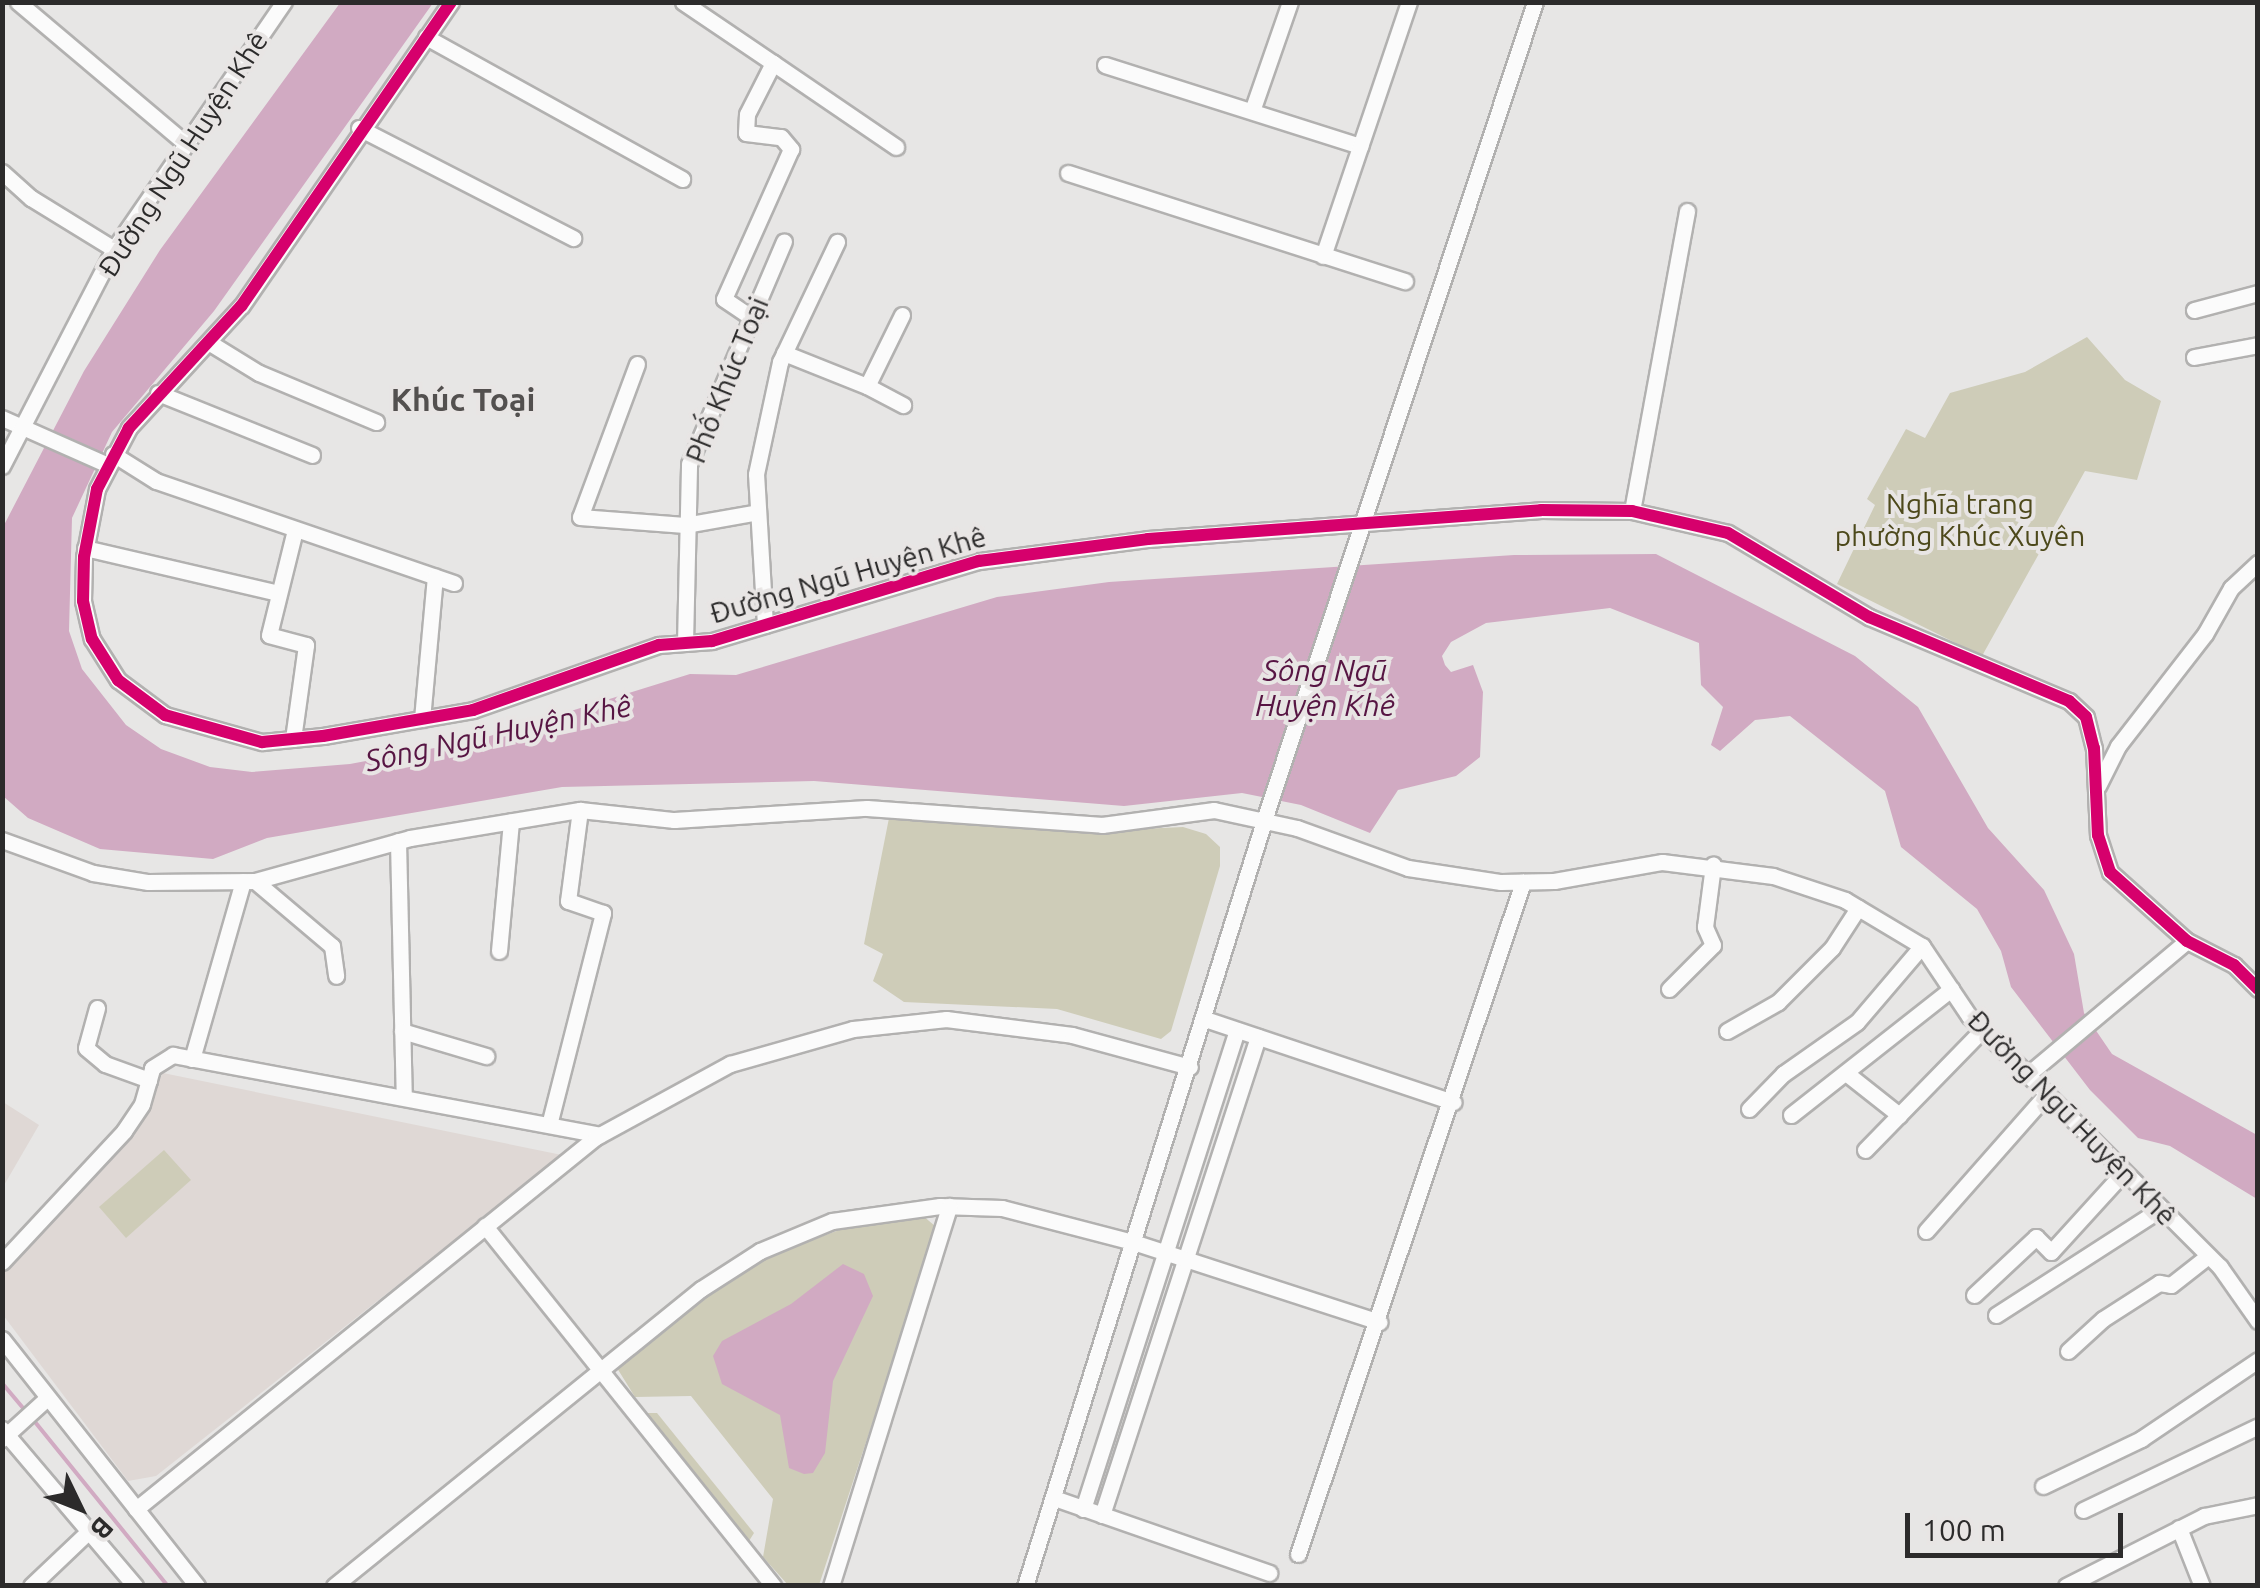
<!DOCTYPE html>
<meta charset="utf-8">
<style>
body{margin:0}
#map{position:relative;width:2260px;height:1588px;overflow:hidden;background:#e7e6e5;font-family:Ubuntu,sans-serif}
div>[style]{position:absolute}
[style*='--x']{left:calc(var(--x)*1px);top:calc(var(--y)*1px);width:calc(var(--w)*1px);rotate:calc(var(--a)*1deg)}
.built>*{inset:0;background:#dfd8d5}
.green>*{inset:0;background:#ceccb8}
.water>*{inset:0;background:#d1aac2}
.stream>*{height:4px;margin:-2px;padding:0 2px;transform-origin:2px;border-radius:2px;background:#d1aac2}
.roads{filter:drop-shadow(2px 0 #b2b1b0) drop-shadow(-2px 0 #b2b1b0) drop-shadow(0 2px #b2b1b0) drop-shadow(0 -2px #b2b1b0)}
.minor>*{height:15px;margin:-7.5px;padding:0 7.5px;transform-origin:7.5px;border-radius:7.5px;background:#fbfbfb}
.cycleway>*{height:12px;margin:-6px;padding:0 6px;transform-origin:6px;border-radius:6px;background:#d6006c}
span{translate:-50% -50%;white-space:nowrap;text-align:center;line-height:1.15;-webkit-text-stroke:8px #e8e5e4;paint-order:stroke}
.street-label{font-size:28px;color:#2c2b2b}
.park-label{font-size:28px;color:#4d491b}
.water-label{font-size:30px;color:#571543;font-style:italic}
.quarter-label{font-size:32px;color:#53504f;font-weight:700}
.frame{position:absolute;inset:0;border:5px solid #2c2b2b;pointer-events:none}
.north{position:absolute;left:30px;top:1458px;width:100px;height:100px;-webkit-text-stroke:8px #e8e5e4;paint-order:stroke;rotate:133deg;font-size:28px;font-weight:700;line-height:40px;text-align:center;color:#2c2b2b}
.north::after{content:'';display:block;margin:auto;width:35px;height:45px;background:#2c2b2b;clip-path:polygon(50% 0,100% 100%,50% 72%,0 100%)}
.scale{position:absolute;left:1905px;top:1513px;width:218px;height:45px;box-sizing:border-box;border:5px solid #2c2b2b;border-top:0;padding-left:12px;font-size:30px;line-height:35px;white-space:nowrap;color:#2c2b2b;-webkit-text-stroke:8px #e8e5e4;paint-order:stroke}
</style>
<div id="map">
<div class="built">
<div style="clip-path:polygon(163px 1073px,562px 1155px,156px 1476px,128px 1481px,3px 1315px,3px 1268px,121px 1148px)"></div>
<div style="clip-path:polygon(3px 1102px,39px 1125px,3px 1187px)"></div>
</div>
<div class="green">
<div style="clip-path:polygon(2087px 337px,2125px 380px,2161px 401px,2137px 480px,2085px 471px,1982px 656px,1837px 584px,1875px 505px,1867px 499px,1906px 429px,1925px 438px,1950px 393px,2025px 372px)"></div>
<div style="clip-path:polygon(889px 818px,1099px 831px,1183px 827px,1206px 834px,1220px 847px,1220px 866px,1171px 1031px,1161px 1039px,1057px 1009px,904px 1002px,873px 981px,883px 954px,864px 944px)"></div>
<div style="clip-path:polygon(164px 1150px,191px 1180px,126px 1238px,99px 1207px)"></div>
<div style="clip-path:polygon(922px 1215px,935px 1226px,925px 1263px,819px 1585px,788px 1585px,763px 1557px,773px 1499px,691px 1396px,635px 1397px,617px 1368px,704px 1297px,769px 1256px,861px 1222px)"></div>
<div style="clip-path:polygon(647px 1413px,657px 1413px,754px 1533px,749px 1541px)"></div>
</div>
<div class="water">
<div style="clip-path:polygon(340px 3px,433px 3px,214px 311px,112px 432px,72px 518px,69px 631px,82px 669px,126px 725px,161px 749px,210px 767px,252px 772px,350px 764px,477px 740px,690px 674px,736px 675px,997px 597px,1109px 582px,1514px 555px,1656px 554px,1855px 656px,1918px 707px,1988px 828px,2044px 890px,2074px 954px,2084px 1013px,2112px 1054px,2257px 1135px,2257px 1199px,2170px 1146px,2138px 1138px,2090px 1090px,2011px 987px,2001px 951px,1977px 909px,1901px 847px,1885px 791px,1790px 716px,1755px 720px,1720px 751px,1711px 745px,1723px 707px,1701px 685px,1699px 643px,1610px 608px,1486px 623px,1451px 642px,1442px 656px,1445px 665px,1451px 672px,1473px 665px,1483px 692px,1480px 757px,1456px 776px,1398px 790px,1370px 833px,1301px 805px,1242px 793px,1124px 806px,814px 781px,562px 787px,267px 838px,213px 859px,100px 849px,28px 818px,3px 796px,3px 527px,84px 371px,160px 250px)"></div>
<div style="clip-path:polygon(843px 1264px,864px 1274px,873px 1296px,833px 1381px,825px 1453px,813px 1473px,804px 1474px,789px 1468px,780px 1415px,722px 1384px,713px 1356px,722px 1341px,791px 1304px)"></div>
</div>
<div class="stream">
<div style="--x:2;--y:1383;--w:35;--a:50"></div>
<div style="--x:31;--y:1417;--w:218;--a:51"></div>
</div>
<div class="roads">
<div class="minor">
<div style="--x:18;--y:2;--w:220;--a:40.2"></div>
<div style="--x:451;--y:2;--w:369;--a:124.6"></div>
<div style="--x:241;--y:306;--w:166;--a:132.6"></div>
<div style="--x:129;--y:428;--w:69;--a:117.7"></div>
<div style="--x:97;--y:489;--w:69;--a:100.8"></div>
<div style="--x:84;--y:557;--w:44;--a:91.3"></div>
<div style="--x:83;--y:601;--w:39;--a:77"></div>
<div style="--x:92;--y:639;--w:49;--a:57.6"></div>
<div style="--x:118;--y:680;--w:59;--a:36.7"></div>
<div style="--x:165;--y:715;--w:101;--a:15.6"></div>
<div style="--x:262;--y:742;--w:61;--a:-5.6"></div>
<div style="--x:323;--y:736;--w:152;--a:-9.8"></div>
<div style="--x:473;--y:710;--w:197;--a:-19.3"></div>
<div style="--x:659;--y:645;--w:53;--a:-4.3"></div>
<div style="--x:712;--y:641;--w:279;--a:-16.7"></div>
<div style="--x:979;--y:561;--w:170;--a:-7.4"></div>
<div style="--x:1148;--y:539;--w:394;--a:-4.2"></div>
<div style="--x:1541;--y:510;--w:91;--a:0.6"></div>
<div style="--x:1632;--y:511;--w:98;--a:12.9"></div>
<div style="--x:1728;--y:533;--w:164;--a:30.8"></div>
<div style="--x:1869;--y:617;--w:217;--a:22.8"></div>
<div style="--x:2069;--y:701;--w:23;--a:43"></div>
<div style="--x:2086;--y:717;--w:32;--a:76"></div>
<div style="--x:2094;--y:748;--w:87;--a:87.4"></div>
<div style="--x:2098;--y:835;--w:39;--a:72"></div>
<div style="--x:2110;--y:872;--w:103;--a:41.9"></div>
<div style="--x:2187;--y:941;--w:53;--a:27.1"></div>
<div style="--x:2234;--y:965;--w:34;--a:45"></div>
<div style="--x:683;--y:2;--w:109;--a:34.1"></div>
<div style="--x:773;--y:63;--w:57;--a:117"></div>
<div style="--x:747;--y:114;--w:19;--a:93"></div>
<div style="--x:746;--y:133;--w:35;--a:7"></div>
<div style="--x:781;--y:137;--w:16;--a:50"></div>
<div style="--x:791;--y:149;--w:164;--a:114.1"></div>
<div style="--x:724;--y:299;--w:34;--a:34"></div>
<div style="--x:426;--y:37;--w:293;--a:29"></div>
<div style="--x:773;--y:63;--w:149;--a:34.3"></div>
<div style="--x:1105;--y:65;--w:268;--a:17.6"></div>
<div style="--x:1252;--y:111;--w:115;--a:-70.8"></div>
<div style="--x:359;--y:128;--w:241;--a:27.2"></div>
<div style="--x:2;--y:172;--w:39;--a:42"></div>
<div style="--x:31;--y:198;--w:97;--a:31.6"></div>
<div style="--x:1068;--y:173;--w:354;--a:17.8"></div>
<div style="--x:1323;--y:256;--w:268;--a:-71.3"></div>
<div style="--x:2194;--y:310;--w:66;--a:-14.9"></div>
<div style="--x:902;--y:315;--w:79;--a:116.2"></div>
<div style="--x:867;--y:386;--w:41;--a:27.8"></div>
<div style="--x:210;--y:343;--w:57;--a:31.5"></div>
<div style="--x:259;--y:373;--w:127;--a:22.7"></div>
<div style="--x:784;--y:353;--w:89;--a:21.7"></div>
<div style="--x:2194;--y:357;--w:65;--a:-10.6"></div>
<div style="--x:637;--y:364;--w:163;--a:110.4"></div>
<div style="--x:580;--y:517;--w:105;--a:4.4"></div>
<div style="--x:685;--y:525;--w:74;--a:-10.1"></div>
<div style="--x:158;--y:393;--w:166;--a:21.9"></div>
<div style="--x:2;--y:418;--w:116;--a:23.9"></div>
<div style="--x:113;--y:454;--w:51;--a:32.1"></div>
<div style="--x:156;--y:481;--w:315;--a:18.9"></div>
<div style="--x:2;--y:466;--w:244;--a:-62.7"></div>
<div style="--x:114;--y:249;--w:300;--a:-55.5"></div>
<div style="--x:1632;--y:511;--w:305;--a:-79.6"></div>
<div style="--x:85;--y:548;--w:198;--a:13.1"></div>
<div style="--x:765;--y:625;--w:151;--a:-93.4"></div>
<div style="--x:756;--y:474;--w:115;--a:-77.9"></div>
<div style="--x:780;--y:362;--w:133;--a:-64.6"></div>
<div style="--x:685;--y:643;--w:179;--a:-88.7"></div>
<div style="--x:689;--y:464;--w:242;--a:-66.9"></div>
<div style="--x:422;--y:719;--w:143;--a:-84.8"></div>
<div style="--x:293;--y:739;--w:95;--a:-82.1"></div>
<div style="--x:306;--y:645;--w:38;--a:-165"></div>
<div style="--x:269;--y:635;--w:108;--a:-76.1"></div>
<div style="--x:2098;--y:786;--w:45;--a:-63.4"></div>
<div style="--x:2118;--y:746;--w:142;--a:-52.2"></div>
<div style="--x:2205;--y:634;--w:53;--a:-60.5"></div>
<div style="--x:2231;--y:588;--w:37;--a:-43"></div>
<div style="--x:2;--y:840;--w:97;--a:19.9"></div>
<div style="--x:93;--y:873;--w:56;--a:9.3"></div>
<div style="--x:148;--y:882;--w:107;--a:-0.5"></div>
<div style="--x:255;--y:881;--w:161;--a:-15.5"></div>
<div style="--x:410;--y:838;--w:172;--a:-9.4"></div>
<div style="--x:580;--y:810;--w:95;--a:6.1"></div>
<div style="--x:674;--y:820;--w:193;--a:-3.6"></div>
<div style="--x:867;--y:808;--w:236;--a:4.1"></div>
<div style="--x:1102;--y:825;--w:113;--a:-7.6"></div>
<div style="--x:1214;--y:810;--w:85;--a:12.2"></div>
<div style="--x:1297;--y:828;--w:118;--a:19.8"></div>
<div style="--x:1408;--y:868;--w:94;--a:8.6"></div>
<div style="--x:1501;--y:882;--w:53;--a:-1.1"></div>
<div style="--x:1554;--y:881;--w:110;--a:-10"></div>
<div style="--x:1662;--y:862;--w:112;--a:7.2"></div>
<div style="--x:1773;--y:876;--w:76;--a:18.4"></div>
<div style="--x:1845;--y:900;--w:90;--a:30.9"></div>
<div style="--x:1922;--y:946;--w:84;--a:56.1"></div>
<div style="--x:1969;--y:1016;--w:355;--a:45"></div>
<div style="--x:2220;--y:1267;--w:66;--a:54.9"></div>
<div style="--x:398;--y:841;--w:255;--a:88.7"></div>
<div style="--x:255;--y:881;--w:101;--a:40.2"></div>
<div style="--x:332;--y:946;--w:30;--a:82"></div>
<div style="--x:499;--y:951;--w:130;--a:-84.7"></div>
<div style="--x:1669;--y:989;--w:62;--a:-45"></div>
<div style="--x:1713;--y:945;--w:20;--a:-114"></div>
<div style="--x:1705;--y:927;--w:63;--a:-82.6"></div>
<div style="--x:97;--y:1008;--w:41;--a:105.4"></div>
<div style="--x:86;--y:1048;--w:25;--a:40"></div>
<div style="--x:105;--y:1064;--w:47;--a:20"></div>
<div style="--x:1205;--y:1019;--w:262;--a:18.5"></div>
<div style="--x:402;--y:1031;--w:88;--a:16.6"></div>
<div style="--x:1727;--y:1031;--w:59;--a:-29.6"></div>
<div style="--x:1778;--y:1002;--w:76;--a:-45"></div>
<div style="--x:1832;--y:948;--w:48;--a:-57"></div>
<div style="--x:192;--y:1059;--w:185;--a:-74"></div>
<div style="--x:1846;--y:1073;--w:68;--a:38.4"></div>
<div style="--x:2026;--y:1076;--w:210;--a:-40"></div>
<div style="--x:1749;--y:1109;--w:49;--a:-45.8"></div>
<div style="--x:1783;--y:1074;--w:90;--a:-35.1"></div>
<div style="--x:1857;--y:1022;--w:100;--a:-49.5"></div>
<div style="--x:1791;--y:1115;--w:204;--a:-38.2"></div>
<div style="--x:549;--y:1125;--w:219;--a:-75.7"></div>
<div style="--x:603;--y:913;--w:37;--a:-161"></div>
<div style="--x:568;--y:901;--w:92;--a:-82.5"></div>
<div style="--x:1865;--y:1150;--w:168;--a:-45.7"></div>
<div style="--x:485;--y:1226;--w:461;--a:51.3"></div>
<div style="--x:1926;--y:1231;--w:180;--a:-48.6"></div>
<div style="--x:2;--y:1262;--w:179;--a:-47"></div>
<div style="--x:124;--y:1131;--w:32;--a:-56"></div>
<div style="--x:142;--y:1104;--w:37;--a:-74"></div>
<div style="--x:152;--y:1068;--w:25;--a:-32"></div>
<div style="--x:173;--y:1055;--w:434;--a:10.6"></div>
<div style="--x:1974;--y:1295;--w:85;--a:-43.1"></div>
<div style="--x:2036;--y:1237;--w:21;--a:45"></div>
<div style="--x:2051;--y:1252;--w:105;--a:-47.7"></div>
<div style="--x:1996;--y:1315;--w:194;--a:-32.8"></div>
<div style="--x:2;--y:1339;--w:315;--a:51.7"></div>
<div style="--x:2068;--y:1351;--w:47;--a:-42.4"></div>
<div style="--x:2103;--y:1319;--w:67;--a:-32.7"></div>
<div style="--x:2159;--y:1283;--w:12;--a:9"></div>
<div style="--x:2171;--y:1285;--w:47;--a:-38.1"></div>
<div style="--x:2;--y:1429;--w:206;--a:49.7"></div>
<div style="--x:2;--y:1439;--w:61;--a:-42.3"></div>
<div style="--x:2043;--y:1486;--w:109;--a:-25.6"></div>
<div style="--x:2141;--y:1439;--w:141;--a:-34"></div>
<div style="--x:1054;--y:1498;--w:228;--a:19.2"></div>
<div style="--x:136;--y:1509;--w:592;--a:-38.96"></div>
<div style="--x:596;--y:1137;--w:153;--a:-28.6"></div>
<div style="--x:730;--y:1064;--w:128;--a:-15.9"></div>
<div style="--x:853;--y:1029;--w:94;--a:-6.1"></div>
<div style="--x:946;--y:1019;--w:127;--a:7.2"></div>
<div style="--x:1072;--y:1035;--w:122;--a:15.2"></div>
<div style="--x:1083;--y:1509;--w:503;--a:-72.18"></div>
<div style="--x:2083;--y:1510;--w:194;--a:-25.6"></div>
<div style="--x:1102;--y:1515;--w:503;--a:-71.93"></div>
<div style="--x:2179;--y:1528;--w:62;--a:68.4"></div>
<div style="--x:1298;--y:1554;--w:709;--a:-71.49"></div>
<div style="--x:31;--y:1586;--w:80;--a:-43.5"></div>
<div style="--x:334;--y:1586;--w:472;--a:-39"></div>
<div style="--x:701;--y:1289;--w:70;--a:-32.8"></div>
<div style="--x:760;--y:1251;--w:78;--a:-22.6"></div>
<div style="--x:832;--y:1221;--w:109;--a:-7.9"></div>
<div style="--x:940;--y:1206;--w:62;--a:1.8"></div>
<div style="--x:1002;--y:1208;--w:138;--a:14.6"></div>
<div style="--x:1136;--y:1243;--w:256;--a:18"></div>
<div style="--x:831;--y:1586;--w:398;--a:-72.7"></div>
<div style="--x:1025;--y:1586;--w:821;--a:-72.65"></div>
<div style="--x:1270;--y:802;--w:843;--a:-71.67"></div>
<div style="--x:2066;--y:1586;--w:155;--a:-26.9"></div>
<div style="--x:2204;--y:1516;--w:55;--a:-11.5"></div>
</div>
</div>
<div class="cycleway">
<div style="--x:451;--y:2;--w:369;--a:124.6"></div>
<div style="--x:241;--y:306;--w:166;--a:132.6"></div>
<div style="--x:129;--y:428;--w:69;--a:117.7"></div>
<div style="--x:97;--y:489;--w:69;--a:100.8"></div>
<div style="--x:84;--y:557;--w:44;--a:91.3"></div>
<div style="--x:83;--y:601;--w:39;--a:77"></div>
<div style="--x:92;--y:639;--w:49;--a:57.6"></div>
<div style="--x:118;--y:680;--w:59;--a:36.7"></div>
<div style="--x:165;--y:715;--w:101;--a:15.6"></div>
<div style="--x:262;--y:742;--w:61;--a:-5.6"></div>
<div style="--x:323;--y:736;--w:152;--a:-9.8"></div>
<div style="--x:473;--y:710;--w:197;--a:-19.3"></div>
<div style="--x:659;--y:645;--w:53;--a:-4.3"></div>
<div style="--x:712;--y:641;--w:279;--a:-16.7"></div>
<div style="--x:979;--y:561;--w:170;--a:-7.4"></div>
<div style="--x:1148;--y:539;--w:394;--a:-4.2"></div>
<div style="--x:1541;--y:510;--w:91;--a:0.6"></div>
<div style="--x:1632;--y:511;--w:98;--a:12.9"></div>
<div style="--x:1728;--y:533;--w:164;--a:30.8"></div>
<div style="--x:1869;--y:617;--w:217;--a:22.8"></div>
<div style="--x:2069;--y:701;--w:23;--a:43"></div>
<div style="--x:2086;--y:717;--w:32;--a:76"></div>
<div style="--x:2094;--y:748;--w:87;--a:87.4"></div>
<div style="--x:2098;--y:835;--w:39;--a:72"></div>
<div style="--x:2110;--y:872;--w:103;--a:41.9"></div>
<div style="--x:2187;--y:941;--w:53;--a:27.1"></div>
<div style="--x:2234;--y:965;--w:34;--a:45"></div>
</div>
<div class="street-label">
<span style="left:183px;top:154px;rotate:-57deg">Đường Ngũ Huyện Khê</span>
<span style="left:727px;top:380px;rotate:-68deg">Phố Khúc Toại</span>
<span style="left:848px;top:575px;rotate:-16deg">Đường Ngũ Huyện Khê</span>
<span style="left:2072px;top:1118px;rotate:46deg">Đường Ngũ Huyện Khê</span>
</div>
<div class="park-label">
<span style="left:1960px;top:520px">Nghĩa trang<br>phường Khúc Xuyên</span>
</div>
<div class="water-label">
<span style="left:1325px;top:687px">Sông Ngũ<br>Huyện Khê</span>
<span style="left:498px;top:733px;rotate:-12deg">Sông Ngũ Huyện Khê</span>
</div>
<div class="quarter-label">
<span style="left:463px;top:399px">Khúc Toại</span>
</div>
<div class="frame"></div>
<div class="north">B</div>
<div class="scale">100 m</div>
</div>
